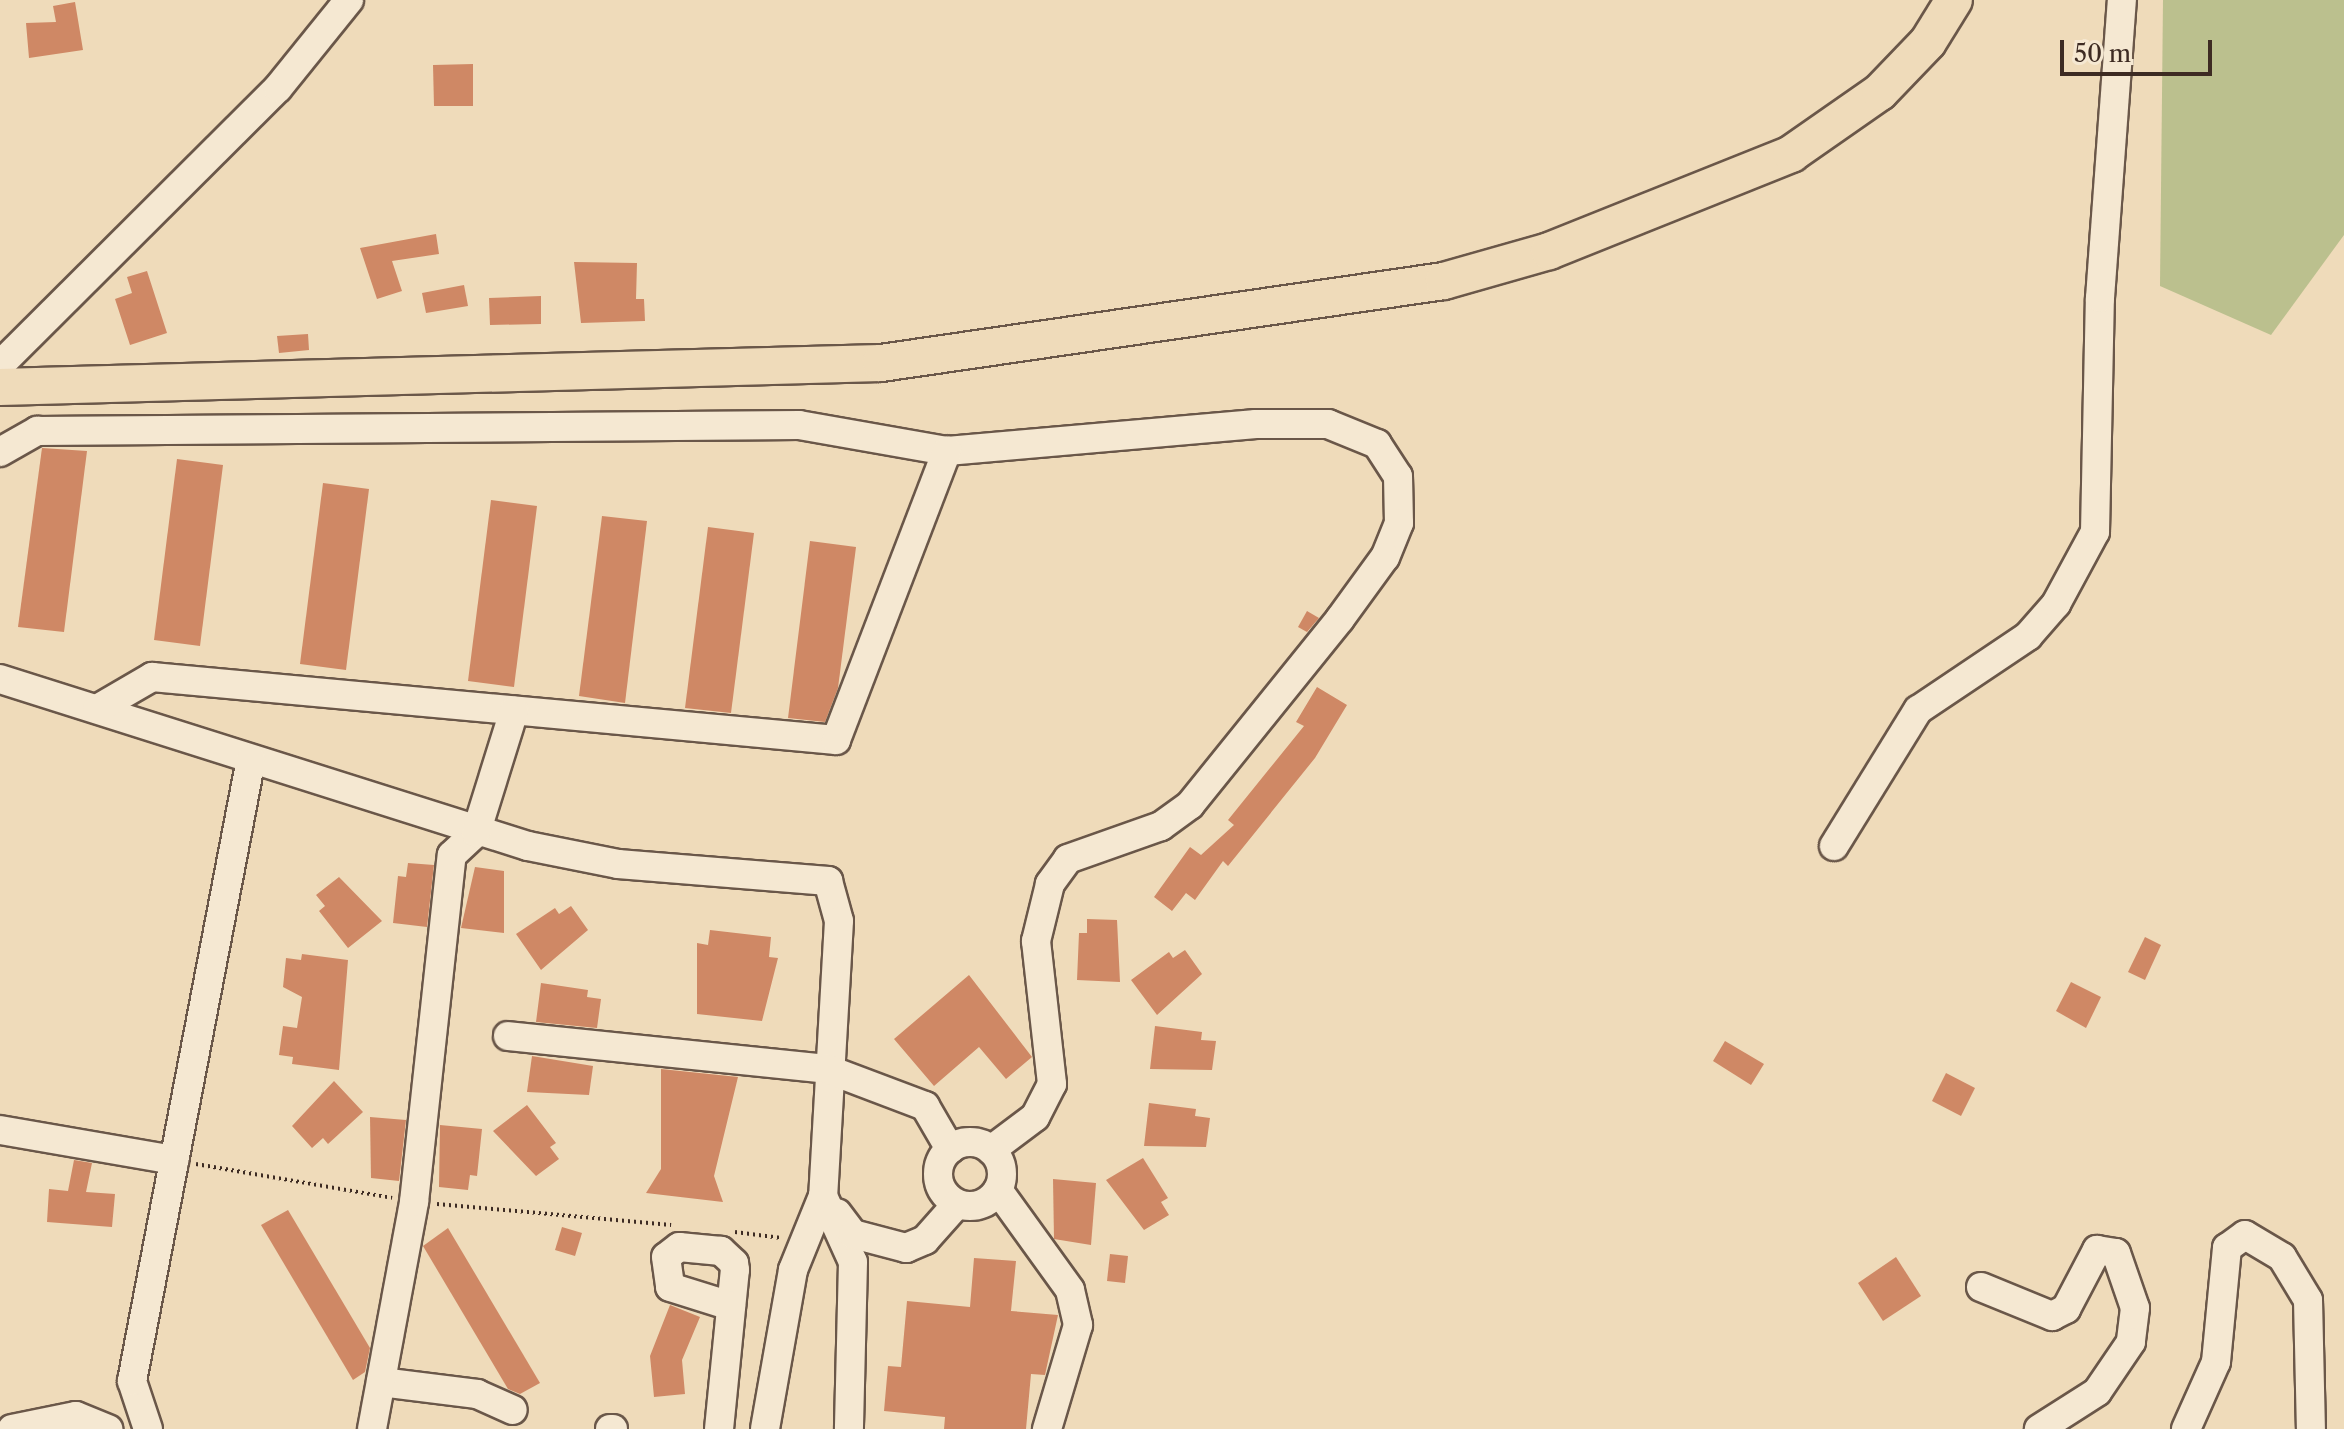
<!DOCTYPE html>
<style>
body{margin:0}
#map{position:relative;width:2344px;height:1429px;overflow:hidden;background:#efdbba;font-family:"Libre Caslon Text",serif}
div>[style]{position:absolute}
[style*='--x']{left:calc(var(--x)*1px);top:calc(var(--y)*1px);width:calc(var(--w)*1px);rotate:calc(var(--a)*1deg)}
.green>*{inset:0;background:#bbc08e}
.building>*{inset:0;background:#cf8865}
.path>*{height:4px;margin-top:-2px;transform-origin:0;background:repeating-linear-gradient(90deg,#3d2b23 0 2px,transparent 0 6px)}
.roads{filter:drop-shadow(2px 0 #6a5749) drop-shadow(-2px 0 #6a5749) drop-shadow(0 2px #6a5749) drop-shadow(0 -2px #6a5749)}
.minor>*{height:28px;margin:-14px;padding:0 14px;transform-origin:14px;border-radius:14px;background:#f5e8d2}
.minor>.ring{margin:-14px;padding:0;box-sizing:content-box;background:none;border:28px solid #f5e8d2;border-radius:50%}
.major>*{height:36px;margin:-18px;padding:0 18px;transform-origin:18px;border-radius:18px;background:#efdbba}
span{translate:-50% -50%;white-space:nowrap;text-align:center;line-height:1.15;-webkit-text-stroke:8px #f5e8d2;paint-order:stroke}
.scale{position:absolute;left:2060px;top:40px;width:152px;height:36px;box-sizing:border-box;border:4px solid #3d2b23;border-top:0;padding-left:10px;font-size:24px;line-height:28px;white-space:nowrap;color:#3d2b23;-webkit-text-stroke:6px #f5e8d2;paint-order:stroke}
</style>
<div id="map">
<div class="green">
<div style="clip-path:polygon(2163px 0,2344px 0,2344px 235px,2271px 335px,2160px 286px)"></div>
</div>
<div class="building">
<div style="clip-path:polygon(75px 2px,83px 50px,29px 58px,26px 23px,56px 22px,53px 6px)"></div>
<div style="clip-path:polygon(473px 64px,473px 106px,434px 106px,433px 65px)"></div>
<div style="clip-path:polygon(436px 234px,439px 254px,392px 261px,402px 291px,377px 299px,360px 248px)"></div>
<div style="clip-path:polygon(574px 262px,637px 263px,636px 299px,644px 299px,645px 321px,581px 323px)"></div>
<div style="clip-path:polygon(147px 271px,167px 333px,130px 345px,115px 299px,132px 293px,127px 277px)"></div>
<div style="clip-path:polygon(464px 285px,468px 306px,426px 313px,422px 293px)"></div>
<div style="clip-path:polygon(541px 296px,541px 324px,490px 325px,489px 298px)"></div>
<div style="clip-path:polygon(308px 334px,309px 350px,279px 353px,277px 336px)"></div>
<div style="clip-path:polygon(42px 448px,87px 451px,64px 632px,18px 627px)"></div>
<div style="clip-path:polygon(177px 459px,223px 465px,200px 646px,154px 640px)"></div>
<div style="clip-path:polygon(323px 483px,369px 489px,346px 670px,300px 664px)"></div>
<div style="clip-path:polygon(491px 500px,537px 506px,514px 687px,468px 681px)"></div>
<div style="clip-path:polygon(602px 516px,647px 521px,625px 703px,579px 696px)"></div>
<div style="clip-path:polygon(708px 527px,754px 533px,731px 713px,685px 708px)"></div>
<div style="clip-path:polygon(810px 541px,856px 547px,838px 688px,825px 722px,788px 718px)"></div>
<div style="clip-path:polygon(1307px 611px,1319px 618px,1307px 632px,1298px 627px)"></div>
<div style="clip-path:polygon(1317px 687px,1347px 705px,1315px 758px,1228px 866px,1223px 861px,1195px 900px,1186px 893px,1172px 911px,1154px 897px,1190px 847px,1201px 855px,1234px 825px,1228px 820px,1304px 726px,1296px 722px)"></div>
<div style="clip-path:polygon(408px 863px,434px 865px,427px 927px,393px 923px,398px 876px,406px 877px)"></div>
<div style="clip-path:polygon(475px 867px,504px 871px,504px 933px,461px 928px)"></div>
<div style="clip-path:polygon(339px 877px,382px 921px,348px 948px,319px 911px,325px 906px,316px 895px)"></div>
<div style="clip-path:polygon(571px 906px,588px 930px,541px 970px,516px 934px,555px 908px,559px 914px)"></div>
<div style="clip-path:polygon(1087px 919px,1117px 920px,1120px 982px,1077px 980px,1079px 933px,1087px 933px)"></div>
<div style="clip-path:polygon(710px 930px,771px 937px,769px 957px,778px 958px,762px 1021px,697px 1014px,697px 943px,708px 945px)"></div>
<div style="clip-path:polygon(2145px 937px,2161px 945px,2145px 980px,2128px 972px)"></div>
<div style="clip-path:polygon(1185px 950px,1202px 974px,1157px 1015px,1131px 980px,1169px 952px,1173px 958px)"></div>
<div style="clip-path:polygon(302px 954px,348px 960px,339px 1070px,292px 1064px,293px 1057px,279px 1055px,283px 1026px,297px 1028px,302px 997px,283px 987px,286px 958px,301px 960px)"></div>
<div style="clip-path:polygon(969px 975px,1032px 1057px,1006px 1079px,979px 1047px,934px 1086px,894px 1039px)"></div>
<div style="clip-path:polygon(2071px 982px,2101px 997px,2086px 1028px,2056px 1011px)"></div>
<div style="clip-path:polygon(541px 983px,588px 990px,587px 997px,601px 999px,597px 1028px,536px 1022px)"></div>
<div style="clip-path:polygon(1155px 1026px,1202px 1032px,1201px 1040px,1216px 1041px,1212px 1070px,1150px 1069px)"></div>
<div style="clip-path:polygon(1725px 1041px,1764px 1064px,1751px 1085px,1713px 1061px)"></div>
<div style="clip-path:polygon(532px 1056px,593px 1066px,589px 1095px,527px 1092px)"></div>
<div style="clip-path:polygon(661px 1069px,738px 1077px,714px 1176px,723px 1202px,646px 1193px,661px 1169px)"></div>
<div style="clip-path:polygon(1946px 1073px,1975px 1088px,1961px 1116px,1932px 1101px)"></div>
<div style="clip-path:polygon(334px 1081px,363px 1112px,328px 1144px,323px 1138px,312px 1148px,292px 1126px)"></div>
<div style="clip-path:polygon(1149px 1103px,1196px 1109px,1195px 1116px,1210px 1118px,1206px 1147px,1144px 1146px)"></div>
<div style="clip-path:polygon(527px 1105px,556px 1143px,550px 1147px,559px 1159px,536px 1176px,493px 1131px)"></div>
<div style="clip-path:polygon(370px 1117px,406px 1120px,399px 1181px,371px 1178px)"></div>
<div style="clip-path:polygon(440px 1125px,482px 1129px,477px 1176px,470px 1175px,468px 1190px,439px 1187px)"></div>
<div style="clip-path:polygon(1143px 1158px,1168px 1198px,1161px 1202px,1169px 1215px,1144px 1230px,1106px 1180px)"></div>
<div style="clip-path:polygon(74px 1160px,92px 1163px,86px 1192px,115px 1194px,112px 1227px,47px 1222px,49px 1189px,68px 1191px)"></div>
<div style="clip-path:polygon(1053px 1179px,1096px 1183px,1091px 1245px,1054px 1239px)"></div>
<div style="clip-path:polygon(288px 1210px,370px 1348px,365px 1372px,353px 1380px,261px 1225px)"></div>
<div style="clip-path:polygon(562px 1227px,582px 1233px,575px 1256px,555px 1250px)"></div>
<div style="clip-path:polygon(448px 1228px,540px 1383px,520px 1394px,508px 1389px,423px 1246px)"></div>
<div style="clip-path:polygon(1110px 1254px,1128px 1256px,1125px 1283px,1107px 1281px)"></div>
<div style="clip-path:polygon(1896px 1257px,1921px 1296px,1883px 1321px,1858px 1283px)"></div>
<div style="clip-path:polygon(974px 1258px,1016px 1261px,1011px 1311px,1058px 1315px,1045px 1375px,1031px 1374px,1026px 1429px,944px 1429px,945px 1417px,884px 1411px,888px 1366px,901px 1367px,907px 1301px,970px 1307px)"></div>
<div style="clip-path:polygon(670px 1305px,700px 1317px,682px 1360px,685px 1394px,654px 1397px,650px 1356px)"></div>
</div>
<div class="path">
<div style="--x:196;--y:1164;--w:199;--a:9.8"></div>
<div style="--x:437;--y:1204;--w:235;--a:5.1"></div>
<div style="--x:735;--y:1232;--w:47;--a:7.3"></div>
</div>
<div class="roads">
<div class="minor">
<div style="--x:0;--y:365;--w:392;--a:-44.9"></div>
<div style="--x:278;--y:88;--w:113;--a:-51.1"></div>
<div style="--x:0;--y:452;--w:43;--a:-29.6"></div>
<div style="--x:37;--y:431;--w:762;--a:-0.45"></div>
<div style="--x:799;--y:425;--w:150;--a:10"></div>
<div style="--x:947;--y:451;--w:310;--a:-5"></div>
<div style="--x:1256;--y:424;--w:72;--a:0"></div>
<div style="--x:1328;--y:424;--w:53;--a:22.2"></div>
<div style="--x:1377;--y:444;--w:38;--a:57"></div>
<div style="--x:1398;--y:476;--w:47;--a:88.8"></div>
<div style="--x:1399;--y:523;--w:37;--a:112"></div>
<div style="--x:1385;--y:557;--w:77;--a:126"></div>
<div style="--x:1340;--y:619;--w:239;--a:128.9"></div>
<div style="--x:1190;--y:805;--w:36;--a:144"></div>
<div style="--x:1161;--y:826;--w:99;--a:160.5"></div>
<div style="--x:1068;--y:859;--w:31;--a:126"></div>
<div style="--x:1050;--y:884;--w:59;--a:103.8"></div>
<div style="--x:1036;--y:941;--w:144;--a:83.6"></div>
<div style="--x:1052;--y:1084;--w:37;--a:117"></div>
<div style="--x:1035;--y:1117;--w:55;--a:143.1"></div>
<div style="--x:0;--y:679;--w:554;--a:17.55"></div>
<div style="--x:528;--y:846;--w:92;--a:11.3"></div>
<div style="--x:618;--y:864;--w:211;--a:4.6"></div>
<div style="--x:828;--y:881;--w:41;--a:74.6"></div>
<div style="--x:839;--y:921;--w:275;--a:93.3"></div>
<div style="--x:823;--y:1196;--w:80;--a:112.1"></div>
<div style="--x:793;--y:1270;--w:161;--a:100"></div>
<div style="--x:97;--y:709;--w:64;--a:-30.2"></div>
<div style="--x:152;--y:677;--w:687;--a:5.26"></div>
<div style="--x:836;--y:740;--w:310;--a:-69"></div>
<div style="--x:1834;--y:846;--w:160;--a:-58.3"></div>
<div style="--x:1918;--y:710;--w:133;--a:-33.9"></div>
<div style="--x:2028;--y:636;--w:43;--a:-48.8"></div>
<div style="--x:2056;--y:604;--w:82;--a:-61.6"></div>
<div style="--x:2095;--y:532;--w:234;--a:-88.8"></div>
<div style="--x:2100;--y:298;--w:299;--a:-85.8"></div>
<div style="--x:508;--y:1036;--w:321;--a:5.9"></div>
<div style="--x:827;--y:1069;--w:105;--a:20.7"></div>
<div style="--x:925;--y:1106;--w:50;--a:59.8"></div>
<div style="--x:0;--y:1130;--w:177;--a:9.8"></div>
<div class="ring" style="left:938px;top:1142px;width:36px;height:36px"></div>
<div style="--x:998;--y:1190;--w:123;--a:54.2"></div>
<div style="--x:1070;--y:1290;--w:36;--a:77"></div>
<div style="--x:1078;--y:1325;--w:109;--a:106.6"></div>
<div style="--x:823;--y:1196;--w:72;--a:65.6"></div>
<div style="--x:853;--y:1262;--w:167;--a:91.4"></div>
<div style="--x:837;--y:1213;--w:26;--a:53"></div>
<div style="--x:853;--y:1234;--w:55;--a:14.8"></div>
<div style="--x:906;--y:1248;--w:21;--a:-23"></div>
<div style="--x:925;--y:1240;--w:48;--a:-48.4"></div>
<div style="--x:1981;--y:1287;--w:77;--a:22.2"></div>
<div style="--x:2052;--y:1316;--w:16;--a:-27"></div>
<div style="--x:2066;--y:1309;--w:67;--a:-62.3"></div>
<div style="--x:2097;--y:1250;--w:19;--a:9"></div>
<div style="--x:2116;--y:1253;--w:58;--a:70.9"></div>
<div style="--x:2135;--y:1308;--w:34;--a:97"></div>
<div style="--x:2131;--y:1342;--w:60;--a:124.2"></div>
<div style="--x:2097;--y:1392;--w:69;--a:147.5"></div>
<div style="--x:381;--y:1382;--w:97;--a:7.1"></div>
<div style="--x:477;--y:1394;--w:39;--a:24"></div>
<div style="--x:12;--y:1429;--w:65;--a:-11.5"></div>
<div style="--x:76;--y:1416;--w:35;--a:22"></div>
<div style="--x:148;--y:1429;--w:51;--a:-108.4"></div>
<div style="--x:132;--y:1381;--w:633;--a:-79.17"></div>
<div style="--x:372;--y:1429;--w:231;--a:-79.5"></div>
<div style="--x:414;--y:1202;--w:349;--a:-83.8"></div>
<div style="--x:452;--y:855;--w:33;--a:-43"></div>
<div style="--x:476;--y:833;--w:128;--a:-72.7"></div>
<div style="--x:610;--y:1429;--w:3;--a:0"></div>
<div style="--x:719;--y:1429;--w:160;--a:-84.3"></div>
<div style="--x:735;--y:1270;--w:7;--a:-98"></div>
<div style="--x:734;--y:1263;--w:18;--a:-137"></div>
<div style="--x:721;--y:1251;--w:42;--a:-174.6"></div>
<div style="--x:679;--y:1247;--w:16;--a:142"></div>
<div style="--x:666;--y:1257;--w:30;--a:82"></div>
<div style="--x:670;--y:1287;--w:64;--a:17.3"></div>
<div style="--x:2186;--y:1429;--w:73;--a:-65.9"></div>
<div style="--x:2216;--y:1362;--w:115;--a:-84.5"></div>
<div style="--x:2227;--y:1248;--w:22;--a:-36"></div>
<div style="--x:2245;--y:1235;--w:43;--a:30.7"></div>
<div style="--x:2282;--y:1257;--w:50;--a:58.8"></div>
<div style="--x:2308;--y:1300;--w:129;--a:88.7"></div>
</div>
<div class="major">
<div style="--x:0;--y:387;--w:881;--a:-1.56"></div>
<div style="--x:881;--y:363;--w:569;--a:-8.29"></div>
<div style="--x:1444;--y:281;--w:109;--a:-15.9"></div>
<div style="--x:1549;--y:251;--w:261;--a:-21.8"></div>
<div style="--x:1791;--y:154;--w:108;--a:-34.9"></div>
<div style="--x:1880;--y:92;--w:69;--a:-46.2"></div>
<div style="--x:1928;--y:42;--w:49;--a:-58.2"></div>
</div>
</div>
<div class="scale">50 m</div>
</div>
